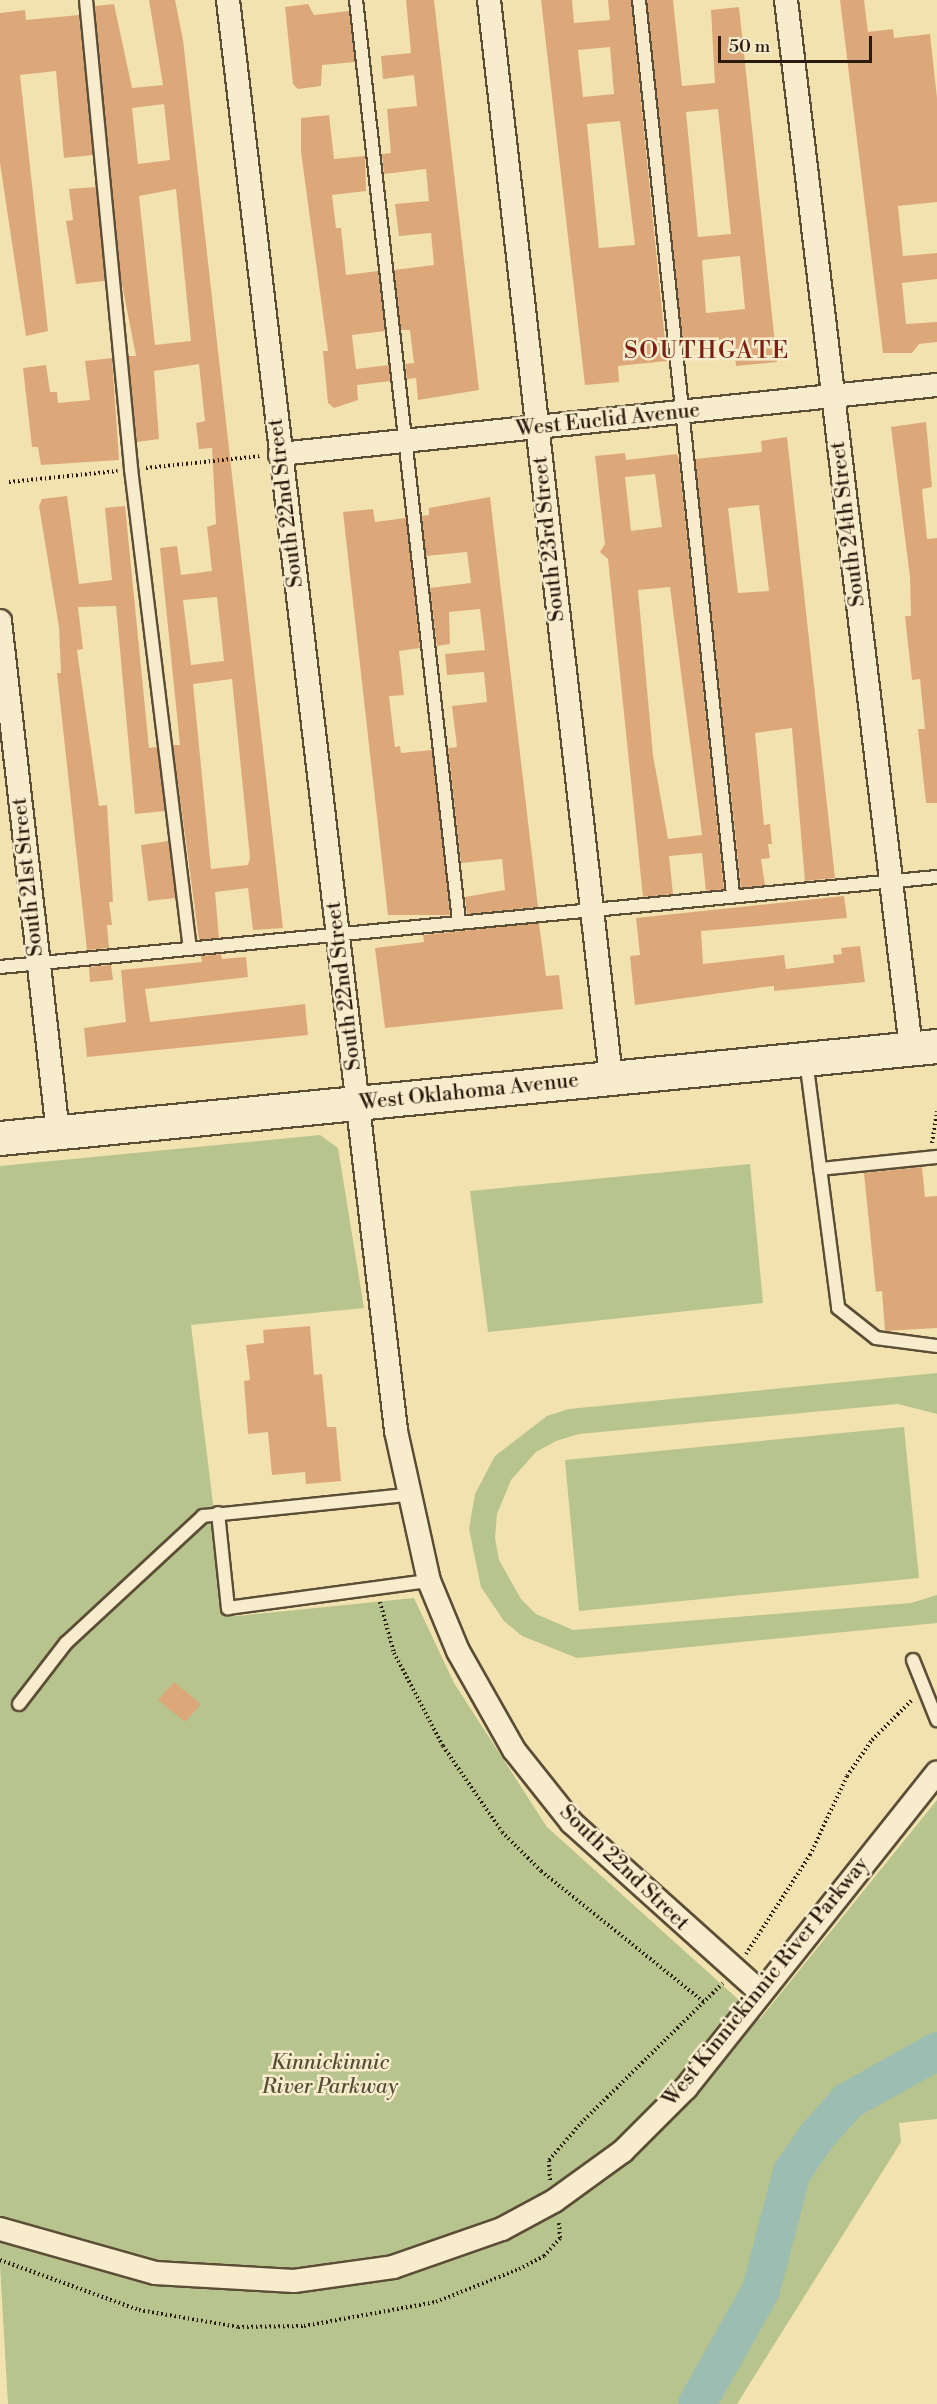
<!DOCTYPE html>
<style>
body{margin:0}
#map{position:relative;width:937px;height:2404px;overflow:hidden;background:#f2e2b0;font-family:"Libre Bodoni",serif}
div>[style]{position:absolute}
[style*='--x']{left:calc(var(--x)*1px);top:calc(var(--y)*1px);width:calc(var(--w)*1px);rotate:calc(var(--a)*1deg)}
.green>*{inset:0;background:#b8c48d}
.river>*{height:38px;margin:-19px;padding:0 19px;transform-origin:19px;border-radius:19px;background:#9cbdb1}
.building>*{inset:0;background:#dda879}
.path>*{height:4px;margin-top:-2px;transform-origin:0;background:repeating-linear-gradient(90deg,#2a1b0f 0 1.5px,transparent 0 4.5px)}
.roads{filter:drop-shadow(2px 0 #5c4d37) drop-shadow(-2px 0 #5c4d37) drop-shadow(0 2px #5c4d37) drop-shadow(0 -2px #5c4d37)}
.service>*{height:12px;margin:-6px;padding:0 6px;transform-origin:6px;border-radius:6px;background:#f7eccc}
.minor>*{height:22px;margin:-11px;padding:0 11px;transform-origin:11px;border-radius:11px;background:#f7eccc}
.secondary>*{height:33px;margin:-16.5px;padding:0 16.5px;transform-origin:16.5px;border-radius:16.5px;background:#f7eccc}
span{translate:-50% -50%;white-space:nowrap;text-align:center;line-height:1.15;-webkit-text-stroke:5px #f7eccc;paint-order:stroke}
.street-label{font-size:21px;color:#2a1b0f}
.park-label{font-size:21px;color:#554e35;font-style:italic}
.quarter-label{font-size:24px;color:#7a1f14;letter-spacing:1.5px}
.scale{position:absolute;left:718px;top:36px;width:154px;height:27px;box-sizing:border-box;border:3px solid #2a1b0f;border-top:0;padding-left:8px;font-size:18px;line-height:21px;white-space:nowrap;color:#2a1b0f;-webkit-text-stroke:4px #f7eccc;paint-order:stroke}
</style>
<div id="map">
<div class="green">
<div style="clip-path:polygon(320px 1135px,338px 1148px,364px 1308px,191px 1325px,227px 1617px,414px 1598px,454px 1683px,547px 1827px,760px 2019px,937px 1800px,937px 2119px,899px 2123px,901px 2142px,737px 2404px,8px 2404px,0 2265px,0 1166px)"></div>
<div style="clip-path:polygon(750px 1164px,763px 1303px,488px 1332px,470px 1191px)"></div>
<div style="clip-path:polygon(937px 1373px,937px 1414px,898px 1404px,579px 1434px,556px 1441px,536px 1452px,511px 1480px,497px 1514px,495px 1538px,499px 1560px,521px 1599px,536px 1614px,573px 1630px,911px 1603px,937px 1595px,937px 1623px,577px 1658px,522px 1636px,504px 1621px,481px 1587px,469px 1529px,475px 1494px,495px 1456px,547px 1416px,569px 1409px)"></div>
<div style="clip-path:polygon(904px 1427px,919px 1578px,579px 1611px,565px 1460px)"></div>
</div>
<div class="river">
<div style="--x:697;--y:2404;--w:131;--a:-60.7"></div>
<div style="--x:761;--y:2290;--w:122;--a:-75.3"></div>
<div style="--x:792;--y:2172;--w:44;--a:-55.2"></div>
<div style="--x:817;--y:2136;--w:47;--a:-48.5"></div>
<div style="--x:848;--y:2101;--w:102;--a:-29.3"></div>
</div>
<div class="building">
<div style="clip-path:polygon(evenodd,149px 0,175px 0,183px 40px,283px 928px,253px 930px,248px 888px,215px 892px,219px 938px,199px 940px,173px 745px,180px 745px,160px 548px,177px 546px,181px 575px,212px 571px,207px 527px,216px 524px,212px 448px,199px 449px,196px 423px,205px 421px,199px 364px,154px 371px,159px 439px,137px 442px,128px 356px,136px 356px,121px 279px,95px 6px,114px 4px,132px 88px,163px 85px,149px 0,164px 104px,170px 160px,138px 164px,132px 108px,164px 104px,149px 0,176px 189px,191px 341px,155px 345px,139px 196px,176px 189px,149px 0,217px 597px,224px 661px,191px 665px,183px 600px,217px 597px,149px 0,232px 679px,250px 858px,248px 865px,211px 869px,193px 684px,232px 679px)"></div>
<div style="clip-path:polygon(406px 0,434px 0,479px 390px,418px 400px,416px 378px,407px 379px,405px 364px,414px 363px,410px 330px,401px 330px,394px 270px,434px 265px,431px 233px,399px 236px,395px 204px,429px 201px,426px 169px,384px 174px,382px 154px,391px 153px,387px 109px,417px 106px,414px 75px,383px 79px,381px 56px,411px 53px)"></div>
<div style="clip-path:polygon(evenodd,541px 0,572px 0,574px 23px,610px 20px,608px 0,631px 0,667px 361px,618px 366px,619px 382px,585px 385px,541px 0,610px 47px,614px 94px,583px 97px,578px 50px,610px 47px,541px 0,620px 121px,635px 245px,599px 248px,587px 124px,620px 121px)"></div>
<div style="clip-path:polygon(evenodd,647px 0,673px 0,682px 86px,715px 83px,711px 10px,739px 7px,777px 362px,736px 366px,733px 339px,683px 342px,647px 0,718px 109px,731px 234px,698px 237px,686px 112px,718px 109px,647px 0,740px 256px,745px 309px,706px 313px,702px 260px,740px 256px)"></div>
<div style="clip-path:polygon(840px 0,864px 0,868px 32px,893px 29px,894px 38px,930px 34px,937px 98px,937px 202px,898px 206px,903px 256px,937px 253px,937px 279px,902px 283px,906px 324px,937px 322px,937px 342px,919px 344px,912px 353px,883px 353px)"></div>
<div style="clip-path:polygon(308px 4px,314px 15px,349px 11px,355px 62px,322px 65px,321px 86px,298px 89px,293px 84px,285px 7px)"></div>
<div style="clip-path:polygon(25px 10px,26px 20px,79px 15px,93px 155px,64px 158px,56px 71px,20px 75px,48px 331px,26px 336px,0 163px,0 13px)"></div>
<div style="clip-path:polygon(329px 115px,334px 159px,365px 156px,366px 191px,332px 195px,336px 228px,341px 228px,346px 275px,378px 271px,385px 331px,352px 335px,356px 369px,389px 365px,390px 381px,357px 385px,358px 400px,334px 408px,328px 403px,323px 351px,328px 351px,301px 152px,301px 118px)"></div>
<div style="clip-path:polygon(96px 187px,105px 281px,76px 284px,66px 221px,73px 220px,69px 189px)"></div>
<div style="clip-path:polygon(112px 358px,119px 460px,41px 465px,38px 447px,32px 447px,23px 368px,46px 365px,50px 392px,57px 392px,58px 403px,90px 400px,85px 361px)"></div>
<div style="clip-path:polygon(926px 422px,932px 487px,922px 489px,927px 539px,937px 538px,937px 803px,926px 803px,918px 729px,925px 729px,920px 679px,912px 680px,905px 616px,911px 616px,910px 577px,891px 427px)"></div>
<div style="clip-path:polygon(evenodd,787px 437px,835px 878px,805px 881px,792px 728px,755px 733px,764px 825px,770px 824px,772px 844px,768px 844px,770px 858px,761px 859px,765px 885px,741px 888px,695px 459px,762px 452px,761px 441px,787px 437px,759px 505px,769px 591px,738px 593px,728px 508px,759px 505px)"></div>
<div style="clip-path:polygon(evenodd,625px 453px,626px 460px,677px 454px,679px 460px,724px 889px,706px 891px,702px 853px,669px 856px,673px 894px,643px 897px,608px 559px,600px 552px,605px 544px,595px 456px,625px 453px,655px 474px,662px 527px,631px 531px,625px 477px,655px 474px,625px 453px,670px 587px,702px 835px,668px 839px,653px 755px,638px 590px,670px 587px)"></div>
<div style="clip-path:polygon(67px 496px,79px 584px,112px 580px,105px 508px,125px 506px,149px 748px,157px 747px,165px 811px,135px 814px,116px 606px,78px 607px,83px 649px,77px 650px,99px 806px,107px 805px,113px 902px,109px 902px,112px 925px,107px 925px,109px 948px,87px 950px,57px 673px,61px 673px,59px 627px,39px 506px,42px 499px)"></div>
<div style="clip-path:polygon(490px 497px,538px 907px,467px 914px,465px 897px,505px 890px,502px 859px,461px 863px,448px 748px,457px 747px,452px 706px,487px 702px,484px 672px,447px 675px,445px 654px,485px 650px,480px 609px,449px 612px,450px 644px,437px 646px,430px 588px,471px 583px,467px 552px,426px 556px,422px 516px,429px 515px,429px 508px)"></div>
<div style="clip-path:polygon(373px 509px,375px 522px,406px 518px,420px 648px,399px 651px,404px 695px,389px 696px,395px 747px,400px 746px,401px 753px,432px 750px,450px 915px,388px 915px,343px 512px)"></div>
<div style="clip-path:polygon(169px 841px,176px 898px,148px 901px,141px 845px)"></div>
<div style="clip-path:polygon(844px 896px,847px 918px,701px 931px,703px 964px,784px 955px,786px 969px,834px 963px,833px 955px,842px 954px,841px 948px,860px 946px,865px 982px,774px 991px,774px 986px,764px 987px,635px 1005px,630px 956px,640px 955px,636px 918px)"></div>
<div style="clip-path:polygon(539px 923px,546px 976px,559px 975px,563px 1009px,385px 1028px,375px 948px,424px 942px,423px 935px)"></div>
<div style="clip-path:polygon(221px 954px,222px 959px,246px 957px,248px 977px,145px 989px,150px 1022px,305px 1004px,308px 1035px,87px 1057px,84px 1028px,126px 1022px,121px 970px,202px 962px,201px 956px)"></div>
<div style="clip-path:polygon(111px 965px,113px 980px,90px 982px,89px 967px)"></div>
<div style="clip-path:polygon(922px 1167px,925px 1197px,937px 1196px,937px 1328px,885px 1331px,882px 1291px,876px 1292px,864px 1173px)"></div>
<div style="clip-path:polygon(310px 1326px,314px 1375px,322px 1374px,327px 1427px,336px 1427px,341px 1481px,306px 1484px,305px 1472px,272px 1475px,268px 1432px,248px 1434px,244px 1381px,250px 1380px,246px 1345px,264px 1343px,263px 1330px)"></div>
<div style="clip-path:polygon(174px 1682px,201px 1704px,185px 1722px,158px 1700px)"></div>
</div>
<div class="path">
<div style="--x:146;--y:468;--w:116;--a:-6"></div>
<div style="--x:9;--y:482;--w:109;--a:-5.8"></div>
<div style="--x:932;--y:1143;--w:32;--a:-81"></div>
<div style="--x:380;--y:1602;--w:53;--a:74.6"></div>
<div style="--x:394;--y:1653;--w:105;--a:62.2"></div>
<div style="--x:443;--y:1746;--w:104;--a:55.5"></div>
<div style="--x:502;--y:1832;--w:55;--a:45"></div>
<div style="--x:541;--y:1871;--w:211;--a:38.8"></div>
<div style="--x:746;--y:1954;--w:118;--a:-57.1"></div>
<div style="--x:810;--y:1855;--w:87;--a:-64.9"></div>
<div style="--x:847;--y:1776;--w:44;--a:-55.2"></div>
<div style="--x:872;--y:1740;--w:58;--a:-45"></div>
<div style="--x:550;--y:2180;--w:20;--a:-93"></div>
<div style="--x:549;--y:2160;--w:49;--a:-49.1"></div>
<div style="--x:581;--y:2123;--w:199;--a:-44.6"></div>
<div style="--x:0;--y:2260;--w:148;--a:19.8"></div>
<div style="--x:139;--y:2310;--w:100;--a:9.7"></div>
<div style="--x:238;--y:2327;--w:66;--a:-0.9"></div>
<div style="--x:304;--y:2326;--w:134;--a:-10.3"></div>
<div style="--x:436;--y:2302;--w:89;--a:-21.7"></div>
<div style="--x:519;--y:2269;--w:28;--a:-27"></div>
<div style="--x:544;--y:2256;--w:24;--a:-48"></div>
<div style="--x:560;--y:2238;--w:15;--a:-94"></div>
</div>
<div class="roads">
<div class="service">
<div style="--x:86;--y:0;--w:471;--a:84.5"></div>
<div style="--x:131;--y:469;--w:482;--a:83"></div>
<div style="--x:356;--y:0;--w:927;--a:83.62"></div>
<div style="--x:639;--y:0;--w:900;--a:84"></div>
<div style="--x:0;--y:967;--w:941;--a:-5.49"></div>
<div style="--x:806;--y:1060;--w:250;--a:82.6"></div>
<div style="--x:838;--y:1308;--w:48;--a:38.3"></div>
<div style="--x:876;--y:1338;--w:62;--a:7.5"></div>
<div style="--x:820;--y:1169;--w:118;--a:-5.9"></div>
<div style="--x:218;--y:1513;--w:96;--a:84"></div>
<div style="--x:228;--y:1608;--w:203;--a:-7.7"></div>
<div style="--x:913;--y:1660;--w:65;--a:68.2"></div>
<div style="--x:19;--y:1704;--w:77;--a:-52.4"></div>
<div style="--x:66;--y:1643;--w:187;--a:-42.8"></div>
<div style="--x:203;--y:1516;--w:205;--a:-5.9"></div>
</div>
<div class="minor">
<div style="--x:228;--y:0;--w:1441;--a:83.3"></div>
<div style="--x:396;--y:1431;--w:154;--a:77.6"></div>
<div style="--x:429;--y:1581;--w:76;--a:67.5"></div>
<div style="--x:458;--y:1651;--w:114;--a:60.5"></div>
<div style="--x:514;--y:1750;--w:93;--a:51.5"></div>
<div style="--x:572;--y:1823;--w:251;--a:41.9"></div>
<div style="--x:489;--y:0;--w:1085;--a:83.54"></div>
<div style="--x:786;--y:0;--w:1055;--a:83.2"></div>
<div style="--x:280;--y:454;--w:661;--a:-6"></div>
<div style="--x:0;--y:621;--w:515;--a:83.54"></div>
<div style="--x:0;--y:2229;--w:161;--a:15.8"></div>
<div style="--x:155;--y:2273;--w:139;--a:3.3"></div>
<div style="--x:294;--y:2281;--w:100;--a:-8"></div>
<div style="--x:393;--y:2267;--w:115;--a:-19.2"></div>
<div style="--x:502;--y:2229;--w:59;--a:-28.3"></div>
<div style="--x:554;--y:2201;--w:85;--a:-35.9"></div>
<div style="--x:623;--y:2151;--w:89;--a:-45"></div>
<div style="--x:686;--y:2088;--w:403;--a:-51.5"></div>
</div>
<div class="secondary">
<div style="--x:0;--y:1138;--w:942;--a:-5.61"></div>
</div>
</div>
<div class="street-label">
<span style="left:608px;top:420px;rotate:-6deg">West Euclid Avenue</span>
<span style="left:286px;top:503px;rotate:-97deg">South 22nd Street</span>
<span style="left:848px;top:524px;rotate:-97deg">South 24th Street</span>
<span style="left:549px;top:539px;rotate:-96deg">South 23rd Street</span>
<span style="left:28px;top:877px;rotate:-96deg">South 21st Street</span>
<span style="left:344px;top:986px;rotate:-97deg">South 22nd Street</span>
<span style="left:469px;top:1092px;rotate:-6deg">West Oklahoma Avenue</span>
<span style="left:624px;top:1868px;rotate:44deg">South 22nd Street</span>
<span style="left:766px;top:1982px;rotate:-51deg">West Kinnickinnic River Parkway</span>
</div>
<div class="park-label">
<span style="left:330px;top:2075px">Kinnickinnic<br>River Parkway</span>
</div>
<div class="quarter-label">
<span style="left:707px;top:352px">SOUTHGATE</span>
</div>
<div class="scale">50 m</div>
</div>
